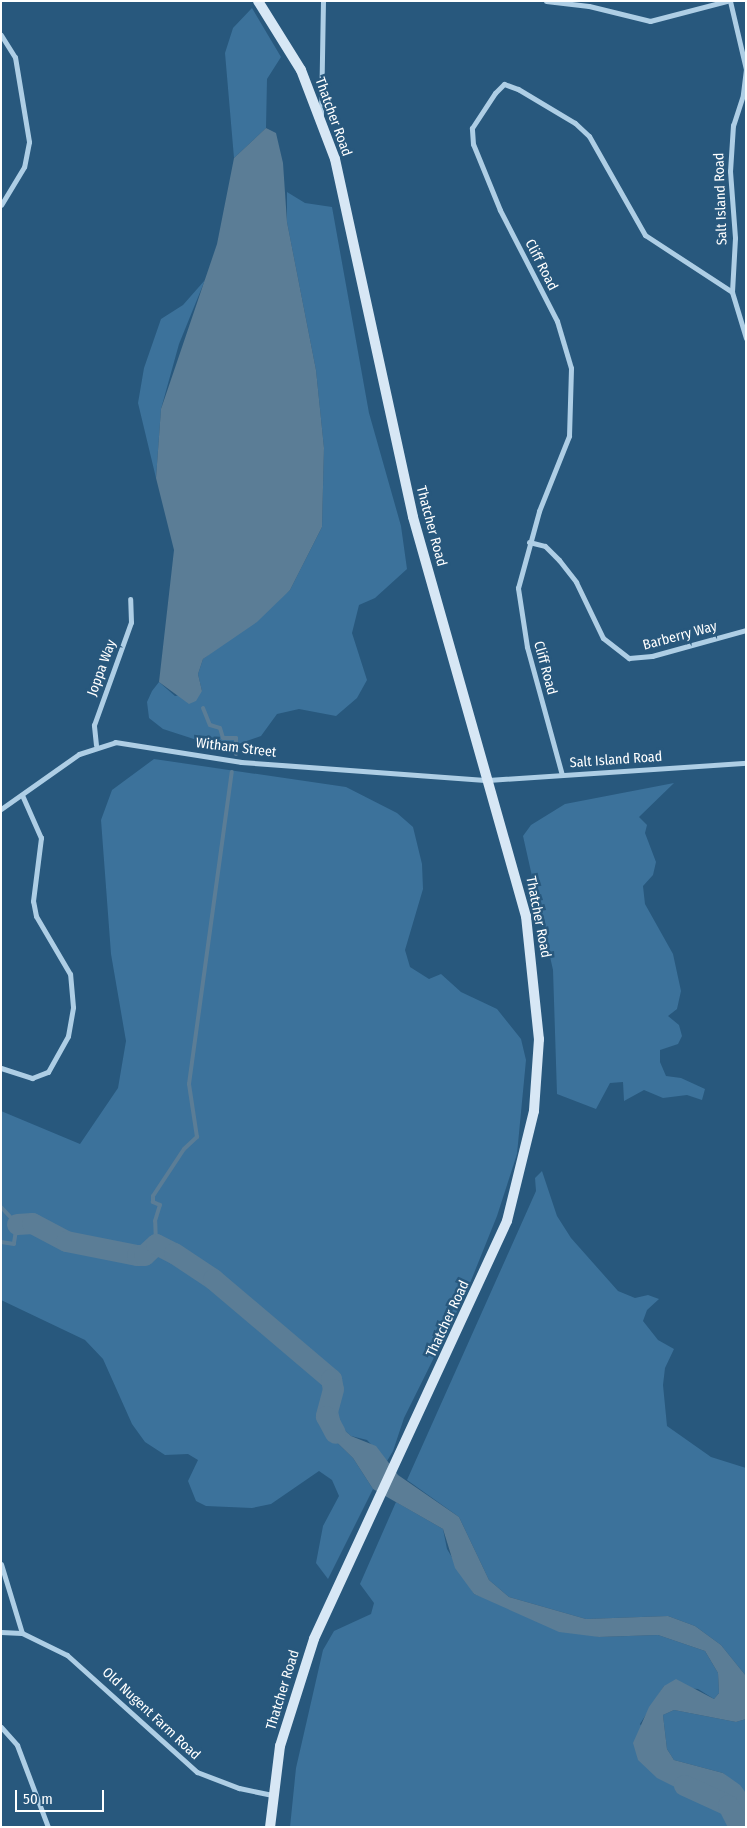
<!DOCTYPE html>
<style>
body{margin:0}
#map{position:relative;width:747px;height:1828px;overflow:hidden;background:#28587d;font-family:"Fira Sans Condensed",sans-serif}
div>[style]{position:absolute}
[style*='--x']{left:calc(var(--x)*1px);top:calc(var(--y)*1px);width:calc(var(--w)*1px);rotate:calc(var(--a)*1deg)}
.green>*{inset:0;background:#3c729b}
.water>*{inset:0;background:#5b7d96}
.stream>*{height:4px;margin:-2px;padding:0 2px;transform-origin:2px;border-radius:2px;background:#5b7d96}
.river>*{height:21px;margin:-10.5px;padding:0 10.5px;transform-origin:10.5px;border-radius:10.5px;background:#5b7d96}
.street>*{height:5px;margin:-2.5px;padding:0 2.5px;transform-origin:2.5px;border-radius:2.5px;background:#aecee5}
.secondary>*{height:10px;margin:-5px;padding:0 5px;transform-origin:5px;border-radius:5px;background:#d7e7f5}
span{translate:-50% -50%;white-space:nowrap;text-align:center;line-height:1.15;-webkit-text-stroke:5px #28587d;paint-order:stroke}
.street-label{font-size:14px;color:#fff}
.frame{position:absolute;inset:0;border:2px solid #fff;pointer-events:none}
.scale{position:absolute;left:15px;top:1790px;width:89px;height:22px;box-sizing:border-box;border:2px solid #fff;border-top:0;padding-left:6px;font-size:15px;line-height:18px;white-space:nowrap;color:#fff;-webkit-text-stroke:4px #28587d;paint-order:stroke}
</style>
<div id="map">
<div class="green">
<div style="clip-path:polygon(252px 8px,281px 57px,267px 79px,266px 128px,234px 158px,225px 53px,233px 28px)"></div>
<div style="clip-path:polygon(287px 192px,305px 203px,332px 207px,369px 413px,401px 526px,407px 569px,375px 598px,359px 605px,352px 633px,367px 680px,357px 698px,336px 716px,299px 709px,277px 714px,261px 736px,235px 745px,200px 741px,163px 729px,149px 718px,147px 702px,152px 691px,159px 682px,175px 696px,202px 691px,198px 674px,203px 659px,290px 590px,322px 527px,324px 448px,316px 370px,287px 222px)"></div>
<div style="clip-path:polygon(205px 280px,179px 344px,161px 409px,156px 478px,138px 403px,144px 368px,161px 319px,183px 305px)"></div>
<div style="clip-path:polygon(154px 759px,346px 787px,397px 813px,413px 827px,422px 864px,423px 889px,405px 950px,410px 967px,429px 979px,441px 974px,461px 992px,497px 1009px,521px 1039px,526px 1060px,517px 1154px,497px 1216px,466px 1293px,404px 1418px,393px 1451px,387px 1461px,367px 1440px,351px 1436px,342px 1428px,323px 1429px,353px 1458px,373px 1489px,328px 1579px,316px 1563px,323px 1526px,339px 1496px,332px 1480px,319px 1471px,271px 1504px,252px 1508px,206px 1506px,196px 1501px,188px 1481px,198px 1460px,188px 1454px,165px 1455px,145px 1442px,132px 1424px,103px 1359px,85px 1340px,1px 1300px,1px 1111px,80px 1144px,118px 1088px,126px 1041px,111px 954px,101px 820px,112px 790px)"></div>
<div style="clip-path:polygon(674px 783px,639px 817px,647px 825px,645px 833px,656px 862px,653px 875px,643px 886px,645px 904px,673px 954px,681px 991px,677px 1009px,668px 1016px,679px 1025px,682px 1036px,678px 1044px,660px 1050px,660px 1062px,666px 1076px,681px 1078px,705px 1089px,702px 1100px,687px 1095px,663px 1098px,644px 1090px,624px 1101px,623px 1082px,610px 1083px,596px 1109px,557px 1094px,553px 970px,523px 836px,531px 825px,565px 804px)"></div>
<div style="clip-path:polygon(542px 1171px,557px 1216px,571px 1238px,618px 1291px,635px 1298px,648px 1295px,659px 1299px,647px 1310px,643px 1321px,658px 1340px,674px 1349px,665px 1368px,663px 1385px,667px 1426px,711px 1457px,746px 1468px,746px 1676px,721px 1645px,695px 1626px,668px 1616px,586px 1619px,509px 1597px,489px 1580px,459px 1517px,407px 1480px,536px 1191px,535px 1178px)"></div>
<div style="clip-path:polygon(396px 1502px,443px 1529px,447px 1549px,474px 1594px,599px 1637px,658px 1635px,705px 1651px,718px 1673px,719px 1693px,714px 1699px,698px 1689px,664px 1686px,640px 1724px,687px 1793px,713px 1797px,737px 1809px,741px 1827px,290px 1827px,296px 1768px,323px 1650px,334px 1631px,371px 1614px,374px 1603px,360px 1584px)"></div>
<div style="clip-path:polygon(674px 1710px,736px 1722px,746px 1719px,746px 1793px,723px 1773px,674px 1760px,667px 1749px,663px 1715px)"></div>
</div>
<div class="water">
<div style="clip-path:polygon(266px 128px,276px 133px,283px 163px,287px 222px,316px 370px,324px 448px,322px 527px,290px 590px,257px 622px,203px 659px,198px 674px,202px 691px,196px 701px,189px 704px,159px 682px,174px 550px,156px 478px,161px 409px,217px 244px,234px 158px)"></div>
<div style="clip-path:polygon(326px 1407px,338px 1411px,342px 1428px,351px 1436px,376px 1446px,398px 1475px,459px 1517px,489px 1580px,509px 1597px,586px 1619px,668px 1616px,695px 1626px,721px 1645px,746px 1676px,746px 1719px,736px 1722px,674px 1710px,663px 1715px,667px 1749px,674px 1760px,723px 1773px,740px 1785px,746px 1793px,746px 1827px,741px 1827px,737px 1809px,713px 1797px,687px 1793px,657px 1778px,638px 1760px,633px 1743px,649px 1707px,664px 1686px,676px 1679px,714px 1699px,719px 1693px,718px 1673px,705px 1651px,658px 1635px,599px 1637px,559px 1632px,474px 1594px,455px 1568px,443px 1529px,373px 1489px,353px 1458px,323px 1429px)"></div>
</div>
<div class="stream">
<div style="--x:203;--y:708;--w:18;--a:68"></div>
<div style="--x:210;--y:725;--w:10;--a:17"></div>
<div style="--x:220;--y:728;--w:10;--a:73"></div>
<div style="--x:223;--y:738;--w:13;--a:0"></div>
<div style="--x:236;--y:738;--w:16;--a:90"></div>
<div style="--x:1;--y:1207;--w:23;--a:47"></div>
<div style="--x:17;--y:1224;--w:20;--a:99"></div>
<div style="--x:14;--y:1244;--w:13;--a:-171"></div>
<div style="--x:156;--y:1244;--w:23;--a:-92"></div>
<div style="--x:155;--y:1221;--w:17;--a:-73"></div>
<div style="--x:160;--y:1205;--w:8;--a:-157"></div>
<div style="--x:153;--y:1202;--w:6;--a:-90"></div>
<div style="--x:153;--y:1196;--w:56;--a:-56.6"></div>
<div style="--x:184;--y:1149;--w:18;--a:-43"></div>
<div style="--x:197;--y:1137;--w:54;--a:-98.6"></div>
<div style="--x:189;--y:1084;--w:315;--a:-82.2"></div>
</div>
<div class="river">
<div style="--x:17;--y:1224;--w:15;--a:-4"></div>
<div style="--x:32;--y:1223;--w:38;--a:28"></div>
<div style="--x:66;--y:1241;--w:72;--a:11.2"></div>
<div style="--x:137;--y:1255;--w:7;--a:0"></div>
<div style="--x:144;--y:1255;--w:16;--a:-43"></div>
<div style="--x:156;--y:1244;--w:20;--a:27"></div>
<div style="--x:174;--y:1253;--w:47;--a:33.7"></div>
<div style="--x:213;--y:1279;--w:155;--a:40.3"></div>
<div style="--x:331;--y:1379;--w:10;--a:79"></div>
<div style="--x:333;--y:1389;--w:28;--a:105"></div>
<div style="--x:326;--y:1416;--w:19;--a:62"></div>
<div style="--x:684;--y:1785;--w:48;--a:24.4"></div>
<div style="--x:728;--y:1805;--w:25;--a:63"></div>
</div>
<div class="street">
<div style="--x:546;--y:1;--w:43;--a:6.6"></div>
<div style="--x:589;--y:6;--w:63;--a:13.8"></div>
<div style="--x:650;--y:21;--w:80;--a:-14.6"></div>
<div style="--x:730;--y:1;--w:70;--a:76.8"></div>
<div style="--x:746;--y:69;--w:26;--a:97"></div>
<div style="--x:743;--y:95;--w:32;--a:108"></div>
<div style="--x:733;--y:125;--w:46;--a:93.7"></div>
<div style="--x:730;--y:171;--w:67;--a:85.7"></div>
<div style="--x:735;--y:238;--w:54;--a:93.2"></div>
<div style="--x:732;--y:292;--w:48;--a:73.1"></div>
<div style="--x:1;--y:35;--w:26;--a:58"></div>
<div style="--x:15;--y:57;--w:86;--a:80.6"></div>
<div style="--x:29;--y:142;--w:25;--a:101"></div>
<div style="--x:24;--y:167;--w:44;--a:121.2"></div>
<div style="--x:321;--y:115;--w:114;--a:-89"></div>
<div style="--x:529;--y:542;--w:16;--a:14"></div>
<div style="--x:545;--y:546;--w:20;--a:45"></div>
<div style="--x:559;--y:560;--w:28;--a:52"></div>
<div style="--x:576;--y:582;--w:62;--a:64.3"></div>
<div style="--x:603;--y:638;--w:33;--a:38"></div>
<div style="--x:629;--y:658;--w:23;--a:-5"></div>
<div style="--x:652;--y:656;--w:98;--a:-15.5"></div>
<div style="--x:96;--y:745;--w:20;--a:-96"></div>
<div style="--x:94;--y:725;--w:109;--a:-70.2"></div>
<div style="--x:131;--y:622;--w:23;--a:-92"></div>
<div style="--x:562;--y:775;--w:133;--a:-105.3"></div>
<div style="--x:527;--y:647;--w:60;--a:-98.7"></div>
<div style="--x:518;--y:588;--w:80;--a:-74.7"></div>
<div style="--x:539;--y:511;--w:81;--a:-68.2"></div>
<div style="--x:569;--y:436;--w:68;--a:-88.3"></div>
<div style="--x:571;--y:368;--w:49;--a:-106.6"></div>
<div style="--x:557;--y:321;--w:125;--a:-117.2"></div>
<div style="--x:500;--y:210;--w:71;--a:-112.2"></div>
<div style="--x:473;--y:144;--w:16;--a:-94"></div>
<div style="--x:472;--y:128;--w:42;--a:-56.7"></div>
<div style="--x:495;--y:93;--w:13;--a:-45"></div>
<div style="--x:504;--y:84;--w:15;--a:20"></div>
<div style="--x:518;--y:89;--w:66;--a:30.8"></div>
<div style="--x:575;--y:123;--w:19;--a:43"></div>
<div style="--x:589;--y:136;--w:114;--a:60.5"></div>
<div style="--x:645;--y:235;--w:104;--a:33.2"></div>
<div style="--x:1;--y:809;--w:95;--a:-35.2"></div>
<div style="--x:79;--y:754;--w:38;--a:-18"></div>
<div style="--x:115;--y:742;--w:128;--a:9"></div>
<div style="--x:241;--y:762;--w:248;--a:4.2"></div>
<div style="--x:488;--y:780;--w:259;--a:-3.8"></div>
<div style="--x:1;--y:1068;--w:33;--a:18"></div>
<div style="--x:32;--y:1078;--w:17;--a:-21"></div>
<div style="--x:48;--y:1072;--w:41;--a:-60.9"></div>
<div style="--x:68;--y:1036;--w:29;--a:-80"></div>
<div style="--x:73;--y:1007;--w:33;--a:-95"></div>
<div style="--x:70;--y:974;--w:67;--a:-120.4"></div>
<div style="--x:36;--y:916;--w:15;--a:-101"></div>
<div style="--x:33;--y:901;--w:64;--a:-82.8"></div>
<div style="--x:41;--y:838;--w:47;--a:-113.8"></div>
<div style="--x:1;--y:1564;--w:72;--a:73.1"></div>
<div style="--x:1;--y:1632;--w:21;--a:3"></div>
<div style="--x:22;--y:1633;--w:50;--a:26.1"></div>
<div style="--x:67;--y:1655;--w:175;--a:42"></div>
<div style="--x:197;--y:1772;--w:45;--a:20.9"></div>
<div style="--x:239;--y:1788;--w:34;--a:12"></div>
<div style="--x:1;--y:1727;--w:24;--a:48"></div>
<div style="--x:17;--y:1745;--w:88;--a:69.3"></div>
</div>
<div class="secondary">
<div style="--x:258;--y:1;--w:81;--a:58.1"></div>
<div style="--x:301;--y:70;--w:95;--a:69.1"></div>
<div style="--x:335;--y:159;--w:366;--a:77.7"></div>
<div style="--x:413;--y:517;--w:415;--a:74.2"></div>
<div style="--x:526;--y:916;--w:124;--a:84"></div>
<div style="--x:539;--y:1039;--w:72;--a:94"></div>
<div style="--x:534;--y:1111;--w:113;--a:103.8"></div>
<div style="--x:507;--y:1221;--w:460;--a:114.8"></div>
<div style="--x:314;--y:1639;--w:112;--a:107.6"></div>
<div style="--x:280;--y:1746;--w:82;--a:97"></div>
</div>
<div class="street-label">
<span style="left:333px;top:117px;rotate:70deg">Thatcher Road</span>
<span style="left:721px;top:199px;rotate:-92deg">Salt Island Road</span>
<span style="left:541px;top:265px;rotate:63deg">Cliff Road</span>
<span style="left:431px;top:526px;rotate:75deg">Thatcher Road</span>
<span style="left:680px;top:636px;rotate:-15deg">Barberry Way</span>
<span style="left:102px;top:668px;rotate:-70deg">Joppa Way</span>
<span style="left:545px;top:668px;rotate:75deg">Cliff Road</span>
<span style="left:236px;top:748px;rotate:7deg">Witham Street</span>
<span style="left:616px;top:760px;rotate:-4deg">Salt Island Road</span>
<span style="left:538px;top:917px;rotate:79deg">Thatcher Road</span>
<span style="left:448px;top:1319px;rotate:-65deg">Thatcher Road</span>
<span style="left:283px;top:1690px;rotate:-73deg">Thatcher Road</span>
<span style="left:151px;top:1714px;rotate:43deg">Old Nugent Farm Road</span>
</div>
<div class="frame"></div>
<div class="scale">50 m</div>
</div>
